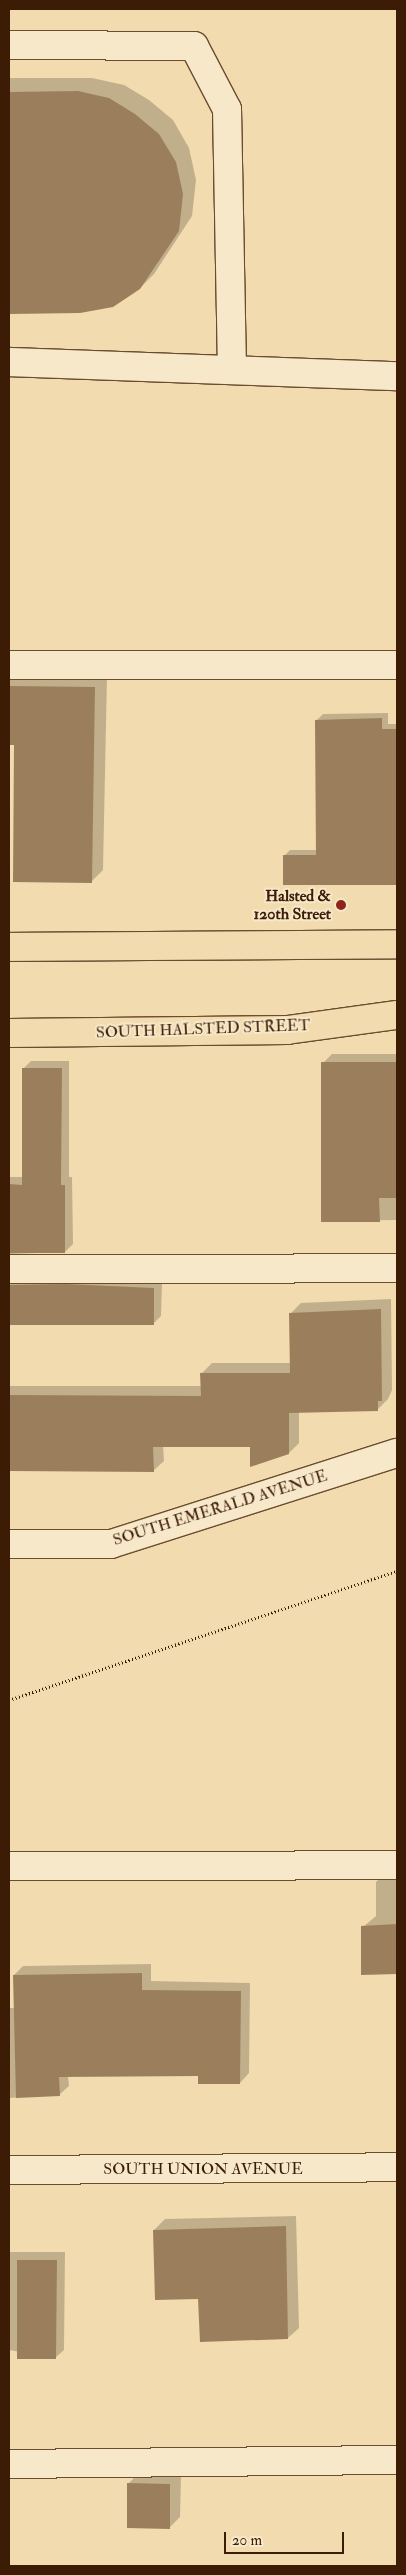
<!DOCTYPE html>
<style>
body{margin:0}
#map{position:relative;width:406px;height:2575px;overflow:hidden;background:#f2dbae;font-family:"IM FELL Double Pica",serif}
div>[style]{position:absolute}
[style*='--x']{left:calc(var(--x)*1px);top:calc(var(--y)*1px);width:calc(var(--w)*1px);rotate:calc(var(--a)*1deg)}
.shadow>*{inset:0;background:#0003}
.building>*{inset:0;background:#9b7f5d}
.path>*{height:3px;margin-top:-1.5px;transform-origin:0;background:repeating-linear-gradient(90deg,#3c1c05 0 1px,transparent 0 3.5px)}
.roads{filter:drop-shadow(1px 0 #6a4c2f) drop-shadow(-1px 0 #6a4c2f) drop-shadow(0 1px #6a4c2f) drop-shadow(0 -1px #6a4c2f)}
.minor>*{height:28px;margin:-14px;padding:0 14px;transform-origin:14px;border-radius:14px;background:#f7e8ca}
.major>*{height:28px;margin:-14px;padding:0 14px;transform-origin:14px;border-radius:14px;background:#f2dbae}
.dots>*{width:14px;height:14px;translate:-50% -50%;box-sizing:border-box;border:2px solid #f7e8ca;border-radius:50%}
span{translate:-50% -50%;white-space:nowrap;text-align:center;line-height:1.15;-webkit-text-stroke:4px #f7e8ca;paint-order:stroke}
.poi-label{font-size:16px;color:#3c1c05;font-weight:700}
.right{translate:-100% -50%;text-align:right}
.street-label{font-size:16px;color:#3c1c05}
.frame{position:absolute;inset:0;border:10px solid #3c1c05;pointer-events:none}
.scale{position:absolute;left:224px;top:2532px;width:120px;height:22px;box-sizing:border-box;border:2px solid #3c1c05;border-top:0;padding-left:6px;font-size:15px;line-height:18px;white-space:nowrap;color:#3c1c05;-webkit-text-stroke:4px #f7e8ca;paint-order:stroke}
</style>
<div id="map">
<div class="shadow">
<div style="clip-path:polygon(9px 78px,92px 78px,124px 85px,149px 100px,173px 120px,189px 148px,196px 180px,192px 216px,154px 274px,140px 288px,80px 311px,9px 313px)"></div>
<div style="clip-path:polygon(9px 674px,107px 676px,103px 870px,91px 882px,16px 744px,9px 744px)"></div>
<div style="clip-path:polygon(388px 713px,388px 724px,397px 724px,397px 884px,284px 884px,284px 856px,290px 850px,318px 850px,317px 720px,323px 714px)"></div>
<div style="clip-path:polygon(332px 1054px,397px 1054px,397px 1220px,322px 1221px,323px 1063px)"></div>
<div style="clip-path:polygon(31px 1061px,69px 1061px,69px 1177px,72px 1177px,73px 1244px,65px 1252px,9px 1254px,9px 1177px,23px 1177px,23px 1069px)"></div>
<div style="clip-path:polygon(9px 1272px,162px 1281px,161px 1316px,153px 1324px,9px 1325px)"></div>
<div style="clip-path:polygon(391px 1299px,392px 1390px,388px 1399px,377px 1410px,299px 1412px,299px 1443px,289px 1453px,251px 1446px,163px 1445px,164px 1461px,153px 1471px,9px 1469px,9px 1386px,202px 1386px,202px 1373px,212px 1363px,291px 1363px,291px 1313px,301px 1303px)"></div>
<div style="clip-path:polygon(387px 1872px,397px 1872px,397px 1973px,362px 1973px,363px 1927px,376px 1916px,376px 1882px)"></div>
<div style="clip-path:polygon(151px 1964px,151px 1981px,250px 1983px,249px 2073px,240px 2083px,199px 2074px,68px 2076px,69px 2086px,59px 2095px,9px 2098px,9px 2008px,15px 2008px,14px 1975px,23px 1966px)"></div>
<div style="clip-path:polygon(296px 2216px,299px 2328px,288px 2338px,199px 2298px,154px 2230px,165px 2219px)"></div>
<div style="clip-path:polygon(9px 2252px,65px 2252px,64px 2350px,55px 2358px,9px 2350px)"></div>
<div style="clip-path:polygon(139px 2473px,181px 2474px,180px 2517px,169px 2528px,129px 2483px)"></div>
</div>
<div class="building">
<div style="clip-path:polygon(78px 91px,109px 98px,135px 114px,159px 134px,176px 162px,183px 194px,179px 231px,140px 289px,113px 307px,80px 313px,9px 314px,9px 92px)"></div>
<div style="clip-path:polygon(9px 686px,95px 687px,92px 883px,13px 882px,14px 745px,9px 745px)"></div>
<div style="clip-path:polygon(382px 718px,382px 729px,397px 729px,397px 885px,283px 885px,283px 855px,316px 855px,315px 720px)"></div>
<div style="clip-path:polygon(321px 1062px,397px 1062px,397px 1198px,379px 1198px,380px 1222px,321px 1222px)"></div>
<div style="clip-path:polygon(22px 1068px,62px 1068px,61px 1185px,65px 1185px,65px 1253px,9px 1253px,9px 1184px,22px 1185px)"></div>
<div style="clip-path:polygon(65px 1284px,154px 1288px,154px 1325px,9px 1325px,9px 1285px)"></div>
<div style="clip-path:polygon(381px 1309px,382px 1401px,378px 1401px,378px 1411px,289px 1413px,289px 1454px,250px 1467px,250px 1447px,153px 1447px,154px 1472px,9px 1471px,9px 1395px,201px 1396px,200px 1373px,290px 1373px,289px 1313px)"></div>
<div style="clip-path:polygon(397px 1924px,397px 1974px,361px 1975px,361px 1926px)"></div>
<div style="clip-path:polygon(142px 1973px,142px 1990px,241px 1991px,240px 2084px,198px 2084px,198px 2076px,59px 2077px,60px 2096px,16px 2098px,13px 1975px)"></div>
<div style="clip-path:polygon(286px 2226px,288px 2339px,200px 2342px,198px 2299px,155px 2300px,153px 2230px)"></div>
<div style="clip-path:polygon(17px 2260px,57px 2260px,56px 2359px,17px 2359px)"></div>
<div style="clip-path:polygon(127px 2483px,170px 2484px,170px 2529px,127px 2528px)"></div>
</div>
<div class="path">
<div style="--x:9;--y:1700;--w:409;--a:-18.4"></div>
</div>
<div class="roads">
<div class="minor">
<div style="--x:9;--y:45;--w:185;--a:0.3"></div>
<div style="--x:194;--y:46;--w:71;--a:62.4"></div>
<div style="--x:227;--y:109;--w:261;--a:88.9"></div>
<div style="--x:9;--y:362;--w:388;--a:2.1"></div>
<div style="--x:9;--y:665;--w:388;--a:0"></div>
<div style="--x:9;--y:1269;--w:388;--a:-0.1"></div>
<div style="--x:9;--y:1544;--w:102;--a:0"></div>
<div style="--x:111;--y:1544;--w:300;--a:-17.7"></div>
<div style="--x:9;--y:1866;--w:388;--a:-0.1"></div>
<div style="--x:9;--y:2170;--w:388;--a:-0.4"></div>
<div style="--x:9;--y:2464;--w:388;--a:-0.6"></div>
</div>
<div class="major">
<div style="--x:9;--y:947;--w:388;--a:-0.4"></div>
<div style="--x:9;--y:1033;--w:278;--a:-0.6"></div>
<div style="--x:287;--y:1030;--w:111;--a:-7.8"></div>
</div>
</div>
<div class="dots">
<div style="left:341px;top:905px;background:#8f2418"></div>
</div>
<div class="poi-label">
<span class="right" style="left:331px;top:905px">Halsted &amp;<br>120th Street</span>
</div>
<div class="street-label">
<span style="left:203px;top:1029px;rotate:-2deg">SOUTH HALSTED STREET</span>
<span style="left:220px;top:1508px;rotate:-17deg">SOUTH EMERALD AVENUE</span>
<span style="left:203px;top:2169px">SOUTH UNION AVENUE</span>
</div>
<div class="frame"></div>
<div class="scale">20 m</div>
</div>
